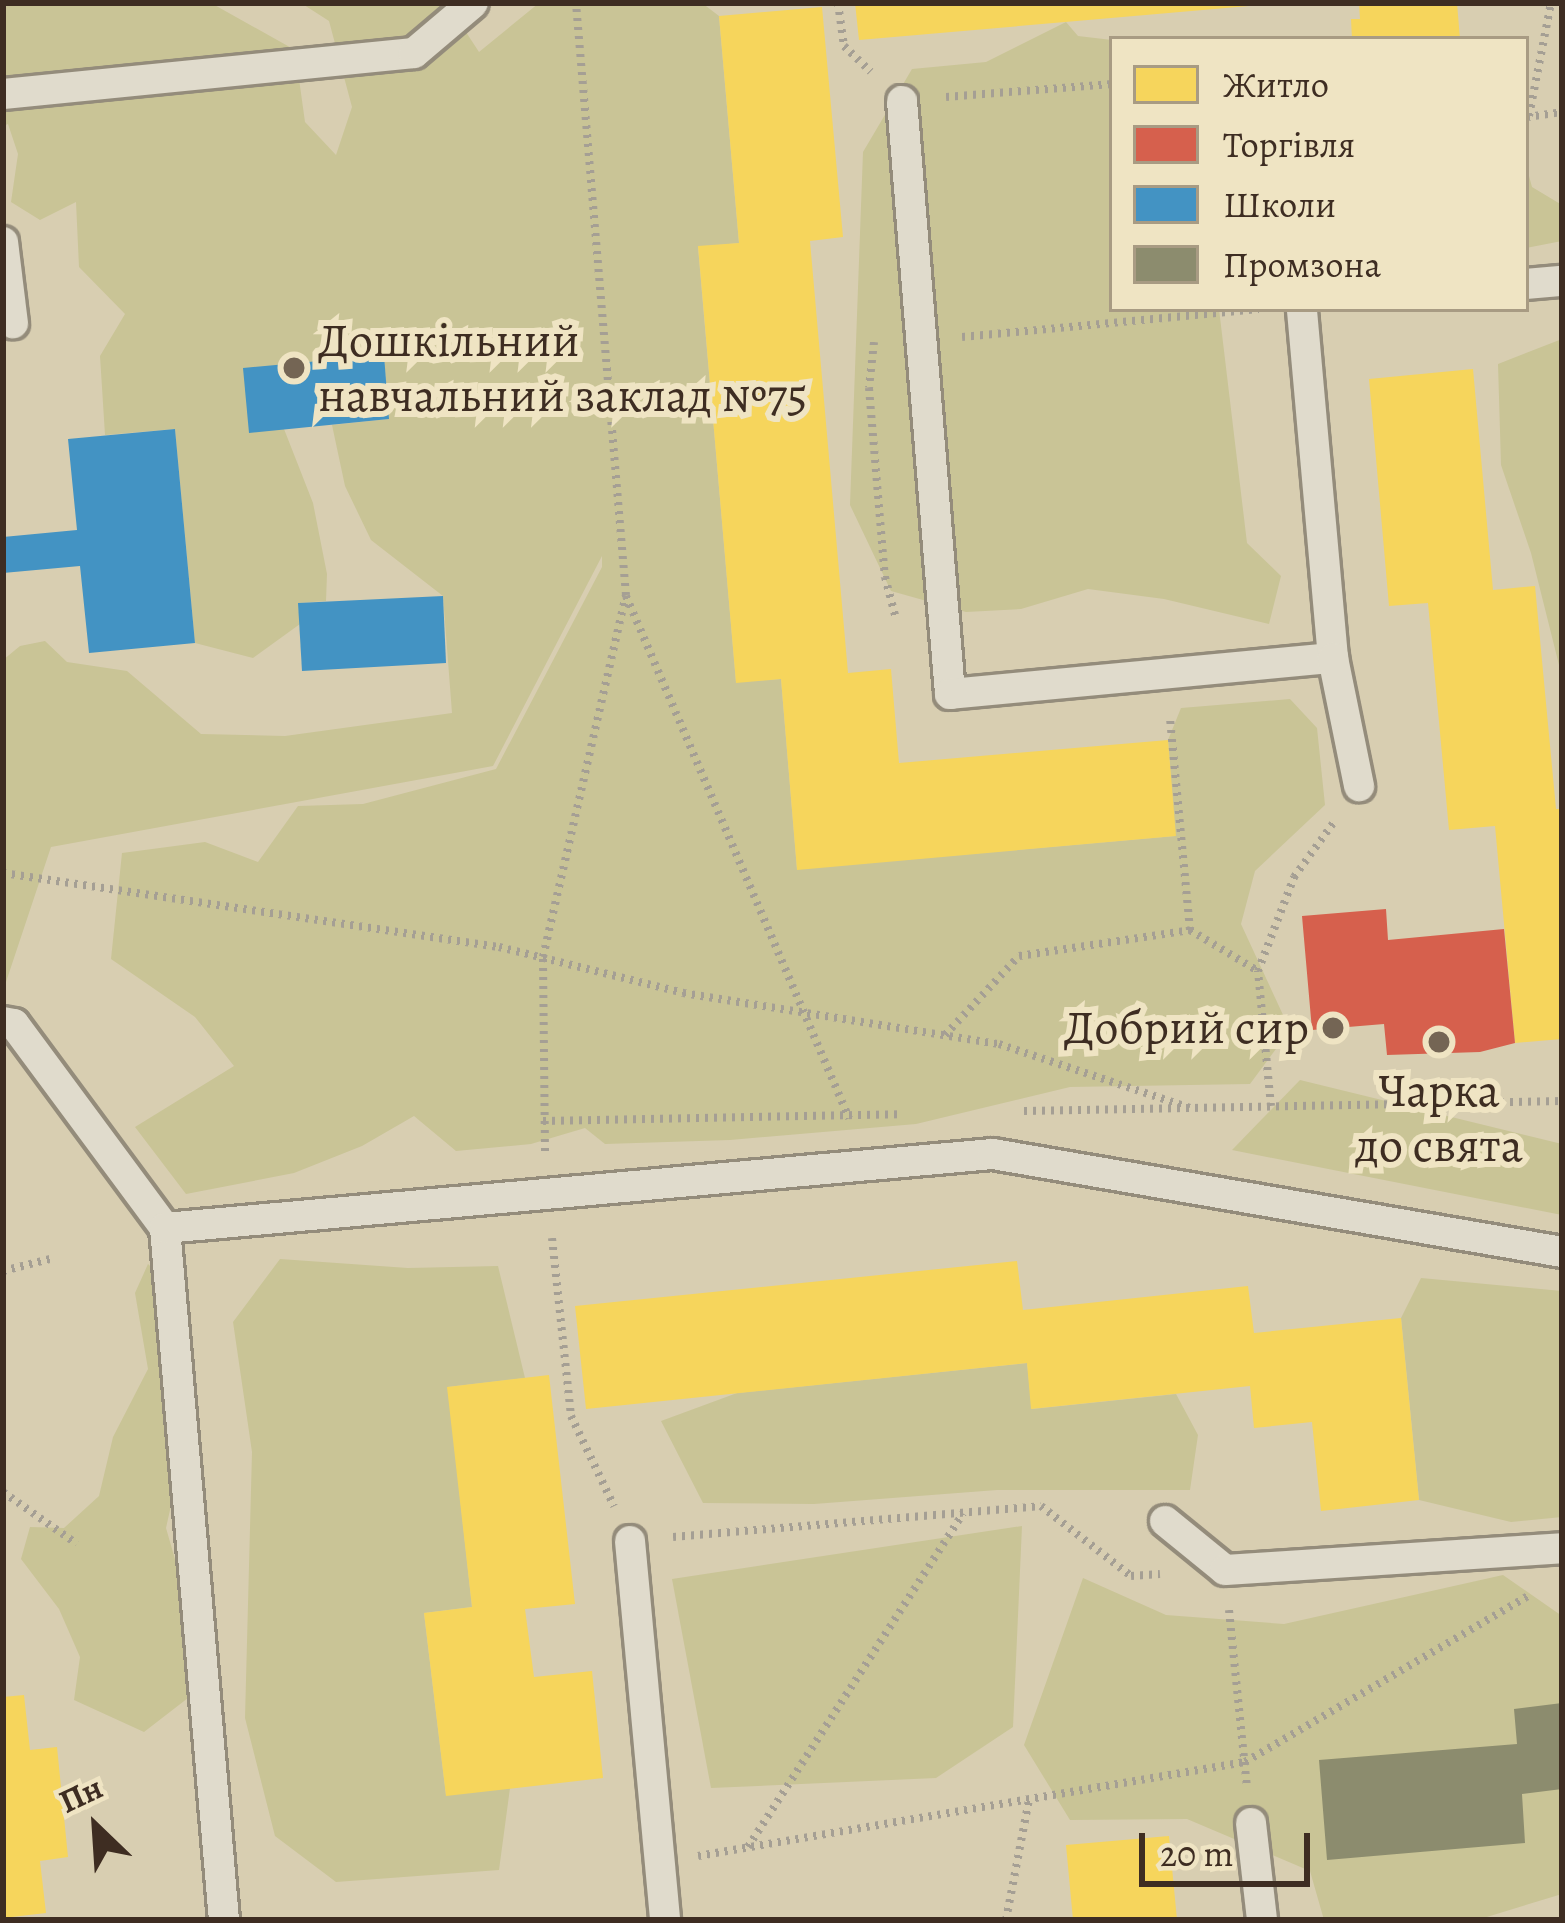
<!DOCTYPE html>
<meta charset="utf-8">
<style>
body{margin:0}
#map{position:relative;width:1565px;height:1923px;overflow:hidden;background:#d8ceb1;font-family:Alegreya,serif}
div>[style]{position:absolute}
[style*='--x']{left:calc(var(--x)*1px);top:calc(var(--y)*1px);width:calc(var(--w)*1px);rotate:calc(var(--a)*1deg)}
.green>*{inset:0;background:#c9c496}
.homes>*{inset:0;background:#f6d55c}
.shops>*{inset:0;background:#d6604d}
.schools>*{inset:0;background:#4393c3}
.industry>*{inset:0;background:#8c8c6e}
.path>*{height:8px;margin-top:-4px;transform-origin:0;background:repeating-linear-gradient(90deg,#a59f94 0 3px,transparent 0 9px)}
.roads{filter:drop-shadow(3px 0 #948c7b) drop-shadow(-3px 0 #948c7b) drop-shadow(0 3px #948c7b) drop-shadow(0 -3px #948c7b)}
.lane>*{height:30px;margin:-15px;padding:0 15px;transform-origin:15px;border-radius:15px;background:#e0dbcc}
.dots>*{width:33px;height:33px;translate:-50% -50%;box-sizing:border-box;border:6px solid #efe4c3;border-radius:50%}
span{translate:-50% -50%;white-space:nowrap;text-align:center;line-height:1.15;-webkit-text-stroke:12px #efe4c3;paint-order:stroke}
.poi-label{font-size:48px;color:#3e2d22}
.left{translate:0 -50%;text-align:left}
.right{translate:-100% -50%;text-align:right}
.frame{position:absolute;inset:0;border:6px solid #3e2d22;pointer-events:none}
.legend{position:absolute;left:1109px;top:36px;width:420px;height:276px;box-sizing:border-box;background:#efe4c3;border:3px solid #a89b83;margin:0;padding:15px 21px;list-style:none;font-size:36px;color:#3e2d22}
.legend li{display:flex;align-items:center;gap:24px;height:60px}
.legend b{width:60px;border:3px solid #a89b83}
.north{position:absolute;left:36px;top:1767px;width:120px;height:120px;-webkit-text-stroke:9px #efe4c3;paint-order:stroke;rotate:335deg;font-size:33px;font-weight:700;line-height:48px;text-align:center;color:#3e2d22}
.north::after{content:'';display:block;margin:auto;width:42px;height:54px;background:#3e2d22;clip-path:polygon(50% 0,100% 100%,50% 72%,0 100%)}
.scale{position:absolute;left:1139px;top:1833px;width:171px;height:54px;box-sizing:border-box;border:6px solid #3e2d22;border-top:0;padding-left:15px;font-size:36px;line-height:42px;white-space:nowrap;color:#3e2d22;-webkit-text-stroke:9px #efe4c3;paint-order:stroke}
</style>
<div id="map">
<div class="green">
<div style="clip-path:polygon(3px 3px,211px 3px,295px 50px,305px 122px,336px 155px,352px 107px,329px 21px,301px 3px,447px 3px,479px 52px,539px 3px,702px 3px,719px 16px,739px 243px,698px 247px,736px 682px,781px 679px,797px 869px,1175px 836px,1168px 740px,1181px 708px,1290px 699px,1317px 728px,1325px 805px,1255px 871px,1241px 924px,1290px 1030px,1250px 1084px,1070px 1087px,916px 1124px,730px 1140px,605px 1144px,585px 1128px,531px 1144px,456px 1151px,414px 1116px,362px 1146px,294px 1173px,186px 1194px,135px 1127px,234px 1066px,195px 1017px,111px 959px,122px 853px,205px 842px,258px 862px,298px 806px,363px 804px,496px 769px,602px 567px,602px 556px,493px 766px,51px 847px,3px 991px,3px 660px,20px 646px,45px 641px,67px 662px,127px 671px,201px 734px,285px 736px,452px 713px,443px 596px,371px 540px,345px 486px,332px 425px,389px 419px,384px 356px,244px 369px,284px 429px,313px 503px,327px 574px,326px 601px,299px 603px,300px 624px,253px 658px,195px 643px,175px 429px,105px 435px,100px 356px,125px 314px,79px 267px,76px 202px,40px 220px,11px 202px,18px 154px,8px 124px,3px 126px)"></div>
<div style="clip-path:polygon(1066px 22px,1078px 36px,1112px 40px,1112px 309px,1219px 309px,1247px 543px,1281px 576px,1269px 624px,1164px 599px,1088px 589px,1021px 609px,966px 612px,891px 591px,850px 505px,863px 152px,912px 69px,986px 62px)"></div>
<div style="clip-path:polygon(1526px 165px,1532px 187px,1562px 205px,1562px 241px,1526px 248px)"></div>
<div style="clip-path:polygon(1562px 339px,1562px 677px,1531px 553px,1501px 465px,1498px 364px)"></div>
<div style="clip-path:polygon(1300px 1080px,1562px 1144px,1562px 1215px,1232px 1150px)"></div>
<div style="clip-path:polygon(280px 1259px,408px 1268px,498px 1266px,525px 1378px,448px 1387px,472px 1607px,424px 1613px,446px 1795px,510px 1788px,499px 1870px,336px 1882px,275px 1836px,245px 1718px,252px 1452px,233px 1322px)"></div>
<div style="clip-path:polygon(148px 1264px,184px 1298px,186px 1438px,166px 1528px,210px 1681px,144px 1732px,74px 1700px,80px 1657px,59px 1609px,21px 1559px,30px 1527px,64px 1528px,99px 1496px,113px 1437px,148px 1369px,135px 1293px)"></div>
<div style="clip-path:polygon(1421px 1278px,1562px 1291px,1562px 1517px,1511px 1522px,1419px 1500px,1401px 1318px)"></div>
<div style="clip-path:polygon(1027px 1363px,1032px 1409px,1176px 1394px,1198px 1435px,1190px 1490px,997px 1490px,814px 1504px,703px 1503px,661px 1421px,737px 1393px)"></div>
<div style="clip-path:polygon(1022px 1526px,1013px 1727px,936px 1778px,711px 1788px,672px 1579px)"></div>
<div style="clip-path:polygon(1503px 1575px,1562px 1616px,1562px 1894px,1477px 1920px,1324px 1920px,1310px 1871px,1187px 1819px,1070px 1820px,1024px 1745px,1083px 1578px,1166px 1615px,1284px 1624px)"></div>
</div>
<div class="homes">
<div style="clip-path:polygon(855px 3px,1249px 3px,1249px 6px,859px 40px)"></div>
<div style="clip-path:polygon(1359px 3px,1457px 3px,1460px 39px,1352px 39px,1351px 19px,1360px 19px)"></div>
<div style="clip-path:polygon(822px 7px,843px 237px,810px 241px,848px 673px,891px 669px,899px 763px,1168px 740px,1176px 836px,797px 870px,781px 679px,736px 683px,698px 246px,739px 243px,719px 16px)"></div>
<div style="clip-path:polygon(1473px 369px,1493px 590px,1535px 586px,1556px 809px,1562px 809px,1562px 1039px,1515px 1043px,1495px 826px,1449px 830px,1428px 603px,1389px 606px,1369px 379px)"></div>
<div style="clip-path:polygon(1017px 1261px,1023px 1310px,1248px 1286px,1254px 1333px,1401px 1318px,1419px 1500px,1321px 1511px,1312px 1422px,1254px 1428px,1250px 1386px,1031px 1409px,1027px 1363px,586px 1409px,575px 1306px)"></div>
<div style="clip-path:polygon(549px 1375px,575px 1604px,525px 1609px,534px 1677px,592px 1671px,603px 1778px,446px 1796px,424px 1613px,472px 1607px,447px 1387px)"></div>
<div style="clip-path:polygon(24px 1695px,30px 1750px,57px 1747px,68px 1857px,40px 1861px,46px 1913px,3px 1918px,3px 1697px)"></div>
<div style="clip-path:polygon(1169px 1836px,1177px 1920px,1073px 1920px,1066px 1845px)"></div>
</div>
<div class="shops">
<div style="clip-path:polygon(1386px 909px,1388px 940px,1504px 929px,1515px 1043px,1480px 1052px,1387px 1055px,1384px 1024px,1312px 1030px,1302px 916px)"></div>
</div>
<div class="schools">
<div style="clip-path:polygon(384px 355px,389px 419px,249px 433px,243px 368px)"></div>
<div style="clip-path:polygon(175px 429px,195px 643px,89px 653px,80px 566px,3px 573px,3px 537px,77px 530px,68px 439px)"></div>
<div style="clip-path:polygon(443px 596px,446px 663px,302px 671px,298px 603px)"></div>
</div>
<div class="industry">
<div style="clip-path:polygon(1562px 1703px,1562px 1789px,1522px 1794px,1525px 1843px,1327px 1860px,1319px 1760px,1517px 1744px,1514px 1709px)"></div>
</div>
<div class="path">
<div style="--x:838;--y:3;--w:43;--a:82.1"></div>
<div style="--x:844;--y:46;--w:37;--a:44"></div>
<div style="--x:946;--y:97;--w:167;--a:-4.5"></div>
<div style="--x:1529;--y:116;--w:115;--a:-79"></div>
<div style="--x:1527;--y:117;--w:35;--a:-8"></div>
<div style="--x:962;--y:337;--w:298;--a:-5.4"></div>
<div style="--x:874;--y:342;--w:46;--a:96.2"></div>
<div style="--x:869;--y:388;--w:190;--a:85.2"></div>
<div style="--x:885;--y:577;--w:43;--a:75.3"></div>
<div style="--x:626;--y:596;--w:568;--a:66.87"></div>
<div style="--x:3;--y:873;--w:501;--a:8.49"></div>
<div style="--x:499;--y:947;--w:190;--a:14"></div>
<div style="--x:683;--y:993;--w:320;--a:9.2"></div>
<div style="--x:999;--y:1044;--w:201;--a:18.5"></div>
<div style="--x:1190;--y:930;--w:79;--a:31.1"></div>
<div style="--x:945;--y:1035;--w:108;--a:-46.9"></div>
<div style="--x:1019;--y:956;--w:173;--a:-8.6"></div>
<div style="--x:1190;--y:930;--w:214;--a:-95.4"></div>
<div style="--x:1271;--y:1106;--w:136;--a:-95.5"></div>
<div style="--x:1258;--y:971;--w:101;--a:-69"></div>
<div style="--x:1294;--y:877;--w:68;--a:-54"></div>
<div style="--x:1024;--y:1111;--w:538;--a:-1.06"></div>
<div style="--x:543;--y:1121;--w:358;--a:-1.1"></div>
<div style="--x:545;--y:1151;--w:194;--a:-90.6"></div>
<div style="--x:543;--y:957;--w:371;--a:-77.1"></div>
<div style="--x:626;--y:595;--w:594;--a:-94.83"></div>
<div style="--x:552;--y:1238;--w:179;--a:83.9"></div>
<div style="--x:571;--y:1416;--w:100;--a:64.5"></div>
<div style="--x:3;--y:1271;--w:53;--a:-14.3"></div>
<div style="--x:3;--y:1492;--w:90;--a:35.1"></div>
<div style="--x:673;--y:1537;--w:369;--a:-4.8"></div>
<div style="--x:1041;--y:1506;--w:114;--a:37.9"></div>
<div style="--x:1131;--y:1576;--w:29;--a:-4"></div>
<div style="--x:1229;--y:1610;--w:177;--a:84.2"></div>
<div style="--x:748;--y:1847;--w:397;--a:-57.2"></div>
<div style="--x:698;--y:1856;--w:555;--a:-9.75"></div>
<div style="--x:1245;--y:1762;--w:330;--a:-30.4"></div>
<div style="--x:1006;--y:1920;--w:123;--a:-79.2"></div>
</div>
<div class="roads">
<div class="lane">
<div style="--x:3;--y:94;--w:413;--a:-5.7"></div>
<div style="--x:414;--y:53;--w:77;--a:-40.3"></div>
<div style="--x:902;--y:101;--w:595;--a:85.37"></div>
<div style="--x:950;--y:694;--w:385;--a:-5.4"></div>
<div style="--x:1333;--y:658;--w:350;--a:-95.1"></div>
<div style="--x:3;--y:242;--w:82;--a:83"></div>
<div style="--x:1526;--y:284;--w:36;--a:-5"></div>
<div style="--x:1333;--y:658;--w:131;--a:78.5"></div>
<div style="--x:3;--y:1022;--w:11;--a:10"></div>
<div style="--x:14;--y:1024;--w:254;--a:53.5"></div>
<div style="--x:165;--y:1228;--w:695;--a:85.13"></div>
<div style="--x:165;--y:1228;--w:831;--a:-5.11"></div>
<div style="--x:993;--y:1154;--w:577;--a:9.77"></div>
<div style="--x:1165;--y:1521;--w:77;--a:39.2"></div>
<div style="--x:1225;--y:1570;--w:338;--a:-3.7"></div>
<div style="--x:630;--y:1541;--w:381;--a:84.7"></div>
<div style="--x:1251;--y:1823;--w:98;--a:83.5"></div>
</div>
</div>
<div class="dots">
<div style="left:294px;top:368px;background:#746554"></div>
<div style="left:1333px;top:1028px;background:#746554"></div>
<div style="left:1439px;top:1042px;background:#746554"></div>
</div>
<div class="poi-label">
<span class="left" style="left:318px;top:368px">Дошкільний<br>навчальний заклад №75</span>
<span class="right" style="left:1309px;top:1028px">Добрий сир</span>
<span style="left:1439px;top:1118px">Чарка<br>до свята</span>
</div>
<div class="frame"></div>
<ul class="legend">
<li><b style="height:33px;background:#f6d55c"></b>Житло</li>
<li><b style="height:33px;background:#d6604d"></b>Торгівля</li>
<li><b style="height:33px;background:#4393c3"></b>Школи</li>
<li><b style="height:33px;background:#8c8c6e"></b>Промзона</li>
</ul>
<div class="north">Пн</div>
<div class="scale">20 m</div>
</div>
